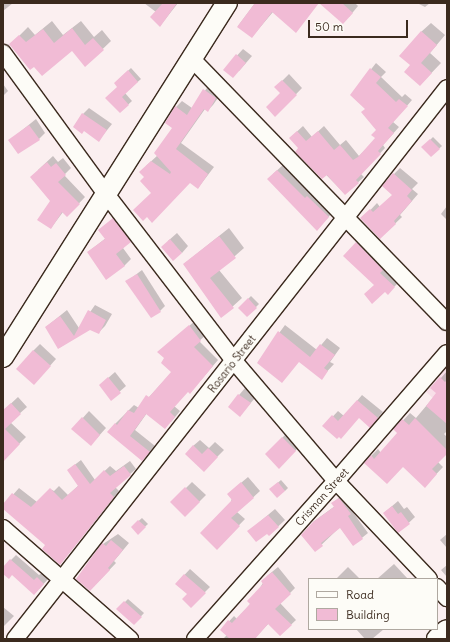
<!DOCTYPE html>
<style>
body{margin:0}
#map{position:relative;width:450px;height:642px;overflow:hidden;background:#fbeff0;font-family:Delius,sans-serif}
div>[style]{position:absolute}
[style*='--x']{left:calc(var(--x)*1px);top:calc(var(--y)*1px);width:calc(var(--w)*1px);rotate:calc(var(--a)*1deg)}
.built>*{inset:0;background:#f8dfe8}
.shadow>*{inset:0;background:#0003}
.building>*{inset:0;background:#f1bbd5}
.roads{filter:drop-shadow(1px 0 #3b2a1e) drop-shadow(-1px 0 #3b2a1e) drop-shadow(0 1px #3b2a1e) drop-shadow(0 -1px #3b2a1e)}
.minor>*{height:16px;margin:-8px;padding:0 8px;transform-origin:8px;border-radius:8px;background:#fdfcf7}
.tertiary>*{height:20px;margin:-10px;padding:0 10px;transform-origin:10px;border-radius:10px;background:#fdfcf7}
span{translate:-50% -50%;white-space:nowrap;text-align:center;line-height:1.15;-webkit-text-stroke:3.5px #fdfcf7;paint-order:stroke}
.street-label{font-size:11px;color:#3b2a1e}
.frame{position:absolute;inset:0;border:4px solid #3b2a1e;pointer-events:none}
.legend{position:absolute;left:308px;top:578px;width:130px;height:52px;box-sizing:border-box;background:#fdfcf7;border:1px solid #afa8a0;margin:0;padding:5px 7px;list-style:none;font-size:12px;color:#3b2a1e}
.legend li{display:flex;align-items:center;gap:8px;height:20px}
.legend b{width:20px;border:1px solid #afa8a0}
.scale{position:absolute;left:308px;top:20px;width:100px;height:18px;box-sizing:border-box;border:2px solid #3b2a1e;border-top:0;padding-left:5px;font-size:12px;line-height:14px;white-space:nowrap;color:#3b2a1e;-webkit-text-stroke:3px #fdfcf7;paint-order:stroke}
</style>
<div id="map">
<div class="built">
<div style="clip-path:polygon(447px 364px,447px 411px,424px 390px)"></div>
</div>
<div class="shadow">
<div style="clip-path:polygon(3px 3px,13px 3px,3px 11px)"></div>
<div style="clip-path:polygon(144px 3px,178px 3px,160px 26px,156px 12px)"></div>
<div style="clip-path:polygon(255px 3px,291px 3px,311px 12px,296px 32px,273px 12px,252px 37px,238px 26px)"></div>
<div style="clip-path:polygon(320px 3px,355px 3px,358px 6px,349px 17px)"></div>
<div style="clip-path:polygon(417px 3px,430px 3px,425px 7px)"></div>
<div style="clip-path:polygon(52px 21px,63px 35px,81px 21px,94px 37px,102px 30px,111px 41px,86px 65px,72px 50px,34px 65px,19px 36px,28px 27px,35px 35px)"></div>
<div style="clip-path:polygon(431px 23px,445px 35px,430px 53px,441px 63px,420px 85px,411px 65px,421px 32px)"></div>
<div style="clip-path:polygon(243px 49px,252px 56px,239px 71px,224px 70px)"></div>
<div style="clip-path:polygon(376px 63px,386px 72px,381px 77px,402px 97px,405px 94px,412px 100px,393px 122px,399px 127px,383px 145px,385px 148px,361px 174px,364px 177px,345px 194px,290px 138px,303px 126px,312px 137px,324px 126px,340px 145px,346px 140px,359px 156px,377px 138px,377px 130px,366px 109px,351px 95px)"></div>
<div style="clip-path:polygon(131px 68px,141px 79px,125px 93px,132px 101px,120px 112px,119px 87px,115px 83px)"></div>
<div style="clip-path:polygon(289px 74px,302px 88px,275px 116px,281px 93px,276px 87px)"></div>
<div style="clip-path:polygon(3px 84px,8px 91px,3px 96px)"></div>
<div style="clip-path:polygon(210px 84px,222px 92px,213px 105px,208px 110px,205px 109px,181px 143px,214px 167px,198px 188px,190px 182px,152px 193px,145px 177px,146px 166px,158px 155px,174px 128px,176px 107px,182px 101px,192px 108px)"></div>
<div style="clip-path:polygon(89px 108px,112px 124px,99px 140px,85px 130px,83px 114px)"></div>
<div style="clip-path:polygon(36px 119px,45px 133px,39px 139px,10px 140px)"></div>
<div style="clip-path:polygon(433px 137px,442px 146px,431px 156px,423px 147px)"></div>
<div style="clip-path:polygon(53px 156px,58px 162px,63px 158px,71px 168px,64px 175px,85px 197px,67px 216px,63px 212px,51px 228px,52px 201px,38px 170px)"></div>
<div style="clip-path:polygon(283px 165px,311px 194px,312px 192px,333px 212px,322px 224px,273px 174px)"></div>
<div style="clip-path:polygon(400px 168px,418px 183px,412px 189px,418px 194px,400px 215px,402px 217px,380px 238px,362px 219px,377px 203px,380px 207px,393px 195px,394px 174px)"></div>
<div style="clip-path:polygon(447px 206px,447px 220px,441px 214px)"></div>
<div style="clip-path:polygon(120px 213px,137px 235px,123px 248px,131px 259px,124px 266px,88px 252px,106px 238px,100px 230px)"></div>
<div style="clip-path:polygon(229px 228px,244px 248px,219px 270px,242px 298px,221px 317px,184px 264px)"></div>
<div style="clip-path:polygon(177px 233px,188px 246px,182px 253px,168px 241px)"></div>
<div style="clip-path:polygon(362px 237px,399px 282px,388px 293px,344px 256px)"></div>
<div style="clip-path:polygon(142px 270px,165px 306px,160px 311px,126px 282px)"></div>
<div style="clip-path:polygon(251px 296px,259px 304px,247px 316px,239px 308px)"></div>
<div style="clip-path:polygon(95px 305px,112px 314px,105px 326px,98px 333px,90px 328px,59px 348px,46px 327px,67px 310px,79px 328px)"></div>
<div style="clip-path:polygon(195px 321px,206px 335px,199px 341px,218px 360px,195px 387px,188px 391px,174px 406px,180px 411px,171px 422px,147px 413px,135px 430px,155px 446px,148px 454px,115px 424px,134px 405px,139px 408px,172px 372px,165px 358px,164px 347px)"></div>
<div style="clip-path:polygon(285px 325px,317px 350px,327px 338px,340px 348px,330px 362px,334px 364px,321px 378px,299px 361px,258px 362px)"></div>
<div style="clip-path:polygon(40px 344px,56px 359px,40px 377px,33px 351px)"></div>
<div style="clip-path:polygon(447px 371px,447px 431px,444px 434px,447px 437px,447px 453px,438px 462px,443px 467px,425px 486px,403px 466px,387px 482px,371px 456px,378px 449px,381px 453px,399px 432px,395px 429px,410px 413px,416px 418px,437px 393px,441px 378px)"></div>
<div style="clip-path:polygon(115px 372px,126px 386px,111px 399px,107px 379px)"></div>
<div style="clip-path:polygon(245px 388px,256px 397px,240px 415px,229px 407px)"></div>
<div style="clip-path:polygon(362px 395px,383px 412px,375px 421px,359px 417px,324px 426px,338px 411px,344px 416px)"></div>
<div style="clip-path:polygon(18px 397px,27px 407px,10px 422px,26px 437px,13px 450px,3px 453px,3px 411px)"></div>
<div style="clip-path:polygon(89px 411px,106px 428px,97px 438px,73px 429px)"></div>
<div style="clip-path:polygon(289px 431px,302px 444px,279px 467px,266px 454px)"></div>
<div style="clip-path:polygon(200px 440px,209px 448px,215px 442px,224px 450px,210px 464px,193px 446px)"></div>
<div style="clip-path:polygon(81px 460px,95px 480px,110px 466px,116px 471px,130px 461px,136px 469px,115px 487px,119px 491px,60px 564px,47px 545px,3px 506px,19px 488px,37px 502px,50px 489px,54px 491px,59px 486px,68px 495px,79px 485px,68px 470px)"></div>
<div style="clip-path:polygon(248px 477px,260px 491px,237px 512px,245px 519px,217px 548px,235px 488px)"></div>
<div style="clip-path:polygon(281px 480px,288px 488px,285px 491px,274px 486px)"></div>
<div style="clip-path:polygon(192px 482px,206px 495px,185px 516px,172px 502px)"></div>
<div style="clip-path:polygon(344px 493px,355px 508px,352px 511px,368px 533px,353px 545px,340px 527px,315px 551px,313px 522px,335px 506px,333px 503px)"></div>
<div style="clip-path:polygon(398px 501px,404px 509px,407px 507px,415px 517px,399px 532px,384px 513px)"></div>
<div style="clip-path:polygon(275px 509px,285px 520px,269px 535px,267px 532px,249px 531px)"></div>
<div style="clip-path:polygon(142px 518px,148px 524px,138px 533px,132px 527px)"></div>
<div style="clip-path:polygon(118px 534px,129px 543px,114px 561px,116px 563px,96px 584px,77px 579px,103px 544px)"></div>
<div style="clip-path:polygon(447px 534px,447px 548px,440px 540px)"></div>
<div style="clip-path:polygon(16px 555px,39px 575px,42px 573px,49px 578px,39px 589px,12px 574px,3px 573px,3px 568px)"></div>
<div style="clip-path:polygon(394px 564px,408px 579px,377px 579px)"></div>
<div style="clip-path:polygon(447px 565px,447px 577px,441px 570px)"></div>
<div style="clip-path:polygon(278px 567px,295px 588px,280px 603px,296px 620px,280px 635px,269px 623px,254px 639px,223px 639px,227px 635px,221px 630px,234px 616px,237px 619px,251px 603px,267px 576px)"></div>
<div style="clip-path:polygon(348px 567px,360px 579px,336px 579px)"></div>
<div style="clip-path:polygon(190px 569px,210px 587px,191px 606px,188px 594px,176px 584px)"></div>
<div style="clip-path:polygon(128px 599px,144px 613px,134px 624px,118px 609px)"></div>
<div style="clip-path:polygon(3px 607px,14px 616px,3px 627px)"></div>
<div style="clip-path:polygon(356px 629px,384px 629px,372px 639px,365px 639px)"></div>
</div>
<div class="building">
<div style="clip-path:polygon(163px 3px,177px 3px,160px 27px,150px 17px)"></div>
<div style="clip-path:polygon(255px 3px,342px 3px,353px 13px,343px 24px,319px 3px,296px 33px,272px 12px,252px 38px,237px 27px)"></div>
<div style="clip-path:polygon(72px 28px,85px 45px,93px 38px,104px 50px,85px 67px,72px 51px,42px 76px,34px 67px,30px 70px,9px 44px,19px 35px,26px 42px,43px 29px,54px 43px)"></div>
<div style="clip-path:polygon(421px 31px,437px 45px,421px 63px,432px 73px,420px 86px,404px 72px,410px 65px,399px 56px)"></div>
<div style="clip-path:polygon(236px 54px,246px 63px,233px 78px,223px 70px)"></div>
<div style="clip-path:polygon(370px 68px,381px 77px,376px 83px,396px 102px,399px 99px,408px 106px,388px 128px,394px 133px,378px 151px,381px 154px,356px 180px,359px 183px,345px 195px,327px 175px,322px 179px,295px 152px,298px 148px,289px 138px,297px 131px,306px 141px,318px 131px,334px 150px,340px 145px,353px 160px,358px 157px,375px 138px,371px 135px,376px 130px,361px 112px,365px 109px,350px 95px)"></div>
<div style="clip-path:polygon(128px 70px,138px 82px,122px 97px,129px 105px,120px 113px,105px 98px,117px 87px,114px 83px)"></div>
<div style="clip-path:polygon(282px 80px,297px 95px,275px 117px,266px 107px,280px 93px,274px 87px)"></div>
<div style="clip-path:polygon(203px 89px,216px 98px,208px 112px,204px 109px,176px 149px,208px 174px,198px 189px,190px 183px,152px 223px,147px 217px,143px 221px,133px 210px,151px 193px,140px 181px,144px 177px,139px 172px,151px 161px,170px 174px,171px 172px,154px 153px,172px 128px,165px 123px,175px 106px,187px 115px)"></div>
<div style="clip-path:polygon(82px 113px,107px 130px,99px 142px,84px 131px,82px 134px,73px 127px)"></div>
<div style="clip-path:polygon(29px 125px,40px 140px,18px 154px,8px 140px)"></div>
<div style="clip-path:polygon(430px 139px,440px 149px,431px 157px,421px 147px)"></div>
<div style="clip-path:polygon(47px 162px,51px 167px,56px 163px,66px 175px,58px 182px,80px 204px,67px 217px,62px 212px,51px 229px,37px 220px,50px 201px,30px 177px)"></div>
<div style="clip-path:polygon(277px 170px,305px 198px,307px 196px,329px 217px,317px 231px,267px 179px)"></div>
<div style="clip-path:polygon(393px 173px,412px 190px,407px 196px,412px 201px,394px 221px,396px 224px,380px 239px,360px 218px,370px 209px,373px 212px,392px 195px,382px 186px)"></div>
<div style="clip-path:polygon(113px 218px,131px 242px,116px 254px,125px 266px,106px 280px,87px 252px,105px 239px,98px 230px)"></div>
<div style="clip-path:polygon(219px 236px,236px 258px,210px 278px,234px 308px,221px 318px,183px 264px)"></div>
<div style="clip-path:polygon(170px 239px,182px 253px,173px 261px,161px 247px)"></div>
<div style="clip-path:polygon(356px 242px,383px 270px,380px 273px,395px 287px,388px 295px,385px 292px,372px 304px,364px 294px,374px 285px,343px 256px)"></div>
<div style="clip-path:polygon(137px 274px,161px 312px,151px 318px,125px 281px)"></div>
<div style="clip-path:polygon(248px 298px,257px 308px,247px 317px,238px 308px)"></div>
<div style="clip-path:polygon(88px 310px,106px 320px,99px 334px,90px 330px,58px 349px,45px 327px,60px 316px,74px 336px)"></div>
<div style="clip-path:polygon(189px 325px,201px 341px,194px 347px,213px 366px,190px 394px,188px 392px,170px 412px,175px 417px,165px 429px,146px 414px,130px 436px,150px 452px,142px 461px,107px 432px,115px 423px,117px 425px,128px 410px,134px 413px,146px 395px,149px 397px,171px 372px,161px 363px,164px 358px,157px 352px)"></div>
<div style="clip-path:polygon(278px 331px,310px 357px,320px 344px,335px 355px,324px 368px,328px 371px,322px 380px,299px 362px,282px 383px,257px 363px)"></div>
<div style="clip-path:polygon(33px 350px,51px 366px,34px 385px,16px 369px)"></div>
<div style="clip-path:polygon(108px 377px,121px 393px,111px 401px,99px 385px)"></div>
<div style="clip-path:polygon(440px 377px,445px 382px,447px 380px,447px 424px,426px 406px,436px 393px,430px 388px)"></div>
<div style="clip-path:polygon(238px 394px,251px 403px,240px 417px,228px 407px)"></div>
<div style="clip-path:polygon(357px 400px,378px 418px,370px 428px,359px 418px,341px 439px,339px 437px,337px 439px,322px 426px,332px 415px,338px 421px)"></div>
<div style="clip-path:polygon(11px 403px,21px 414px,5px 429px,20px 444px,3px 462px,3px 410px)"></div>
<div style="clip-path:polygon(82px 417px,100px 435px,91px 446px,71px 429px)"></div>
<div style="clip-path:polygon(415px 418px,447px 450px,447px 454px,432px 469px,437px 474px,425px 488px,403px 467px,387px 484px,364px 463px,371px 455px,374px 459px,397px 433px,393px 429px,402px 419px,409px 425px)"></div>
<div style="clip-path:polygon(282px 437px,296px 451px,279px 469px,265px 454px)"></div>
<div style="clip-path:polygon(193px 445px,202px 454px,208px 448px,218px 457px,204px 472px,185px 454px)"></div>
<div style="clip-path:polygon(75px 464px,90px 484px,104px 470px,110px 476px,124px 466px,131px 475px,110px 493px,114px 497px,60px 565px,42px 549px,45px 545px,3px 509px,3px 504px,12px 493px,31px 507px,50px 488px,62px 500px,78px 486px,67px 470px)"></div>
<div style="clip-path:polygon(241px 482px,254px 498px,231px 518px,240px 526px,217px 550px,200px 533px,232px 500px,227px 494px)"></div>
<div style="clip-path:polygon(278px 482px,285px 491px,277px 498px,269px 489px)"></div>
<div style="clip-path:polygon(185px 487px,200px 502px,185px 517px,170px 502px)"></div>
<div style="clip-path:polygon(339px 498px,351px 514px,348px 516px,363px 539px,353px 546px,340px 528px,321px 543px,323px 546px,315px 552px,301px 535px,313px 522px,334px 507px,331px 503px)"></div>
<div style="clip-path:polygon(392px 506px,398px 514px,401px 512px,410px 524px,398px 533px,383px 513px)"></div>
<div style="clip-path:polygon(268px 515px,279px 527px,269px 536px,267px 534px,256px 542px,247px 531px)"></div>
<div style="clip-path:polygon(138px 520px,146px 527px,138px 535px,131px 527px)"></div>
<div style="clip-path:polygon(111px 540px,123px 550px,108px 568px,110px 570px,90px 591px,76px 579px,102px 543px,106px 546px)"></div>
<div style="clip-path:polygon(10px 559px,34px 580px,37px 577px,44px 584px,34px 595px,12px 575px,9px 579px,3px 574px,3px 567px)"></div>
<div style="clip-path:polygon(272px 572px,291px 594px,275px 609px,292px 625px,280px 636px,268px 624px,255px 639px,230px 639px,220px 630px,228px 620px,232px 623px,250px 604px,247px 601px,263px 584px,261px 581px)"></div>
<div style="clip-path:polygon(184px 574px,206px 593px,191px 608px,182px 599px,187px 594px,175px 584px)"></div>
<div style="clip-path:polygon(124px 601px,142px 617px,134px 625px,116px 609px)"></div>
</div>
<div class="roads">
<div class="minor">
<div style="--x:3;--y:53;--w:175;--a:53.9"></div>
<div style="--x:106;--y:194;--w:210;--a:52.5"></div>
<div style="--x:234;--y:361;--w:157;--a:49.6"></div>
<div style="--x:336;--y:481;--w:135;--a:46.5"></div>
<div style="--x:192;--y:59;--w:366;--a:45.9"></div>
<div style="--x:3;--y:528;--w:169;--a:41.2"></div>
<div style="--x:437;--y:587;--w:15;--a:48"></div>
<div style="--x:15;--y:639;--w:700;--a:-51.9"></div>
<div style="--x:195;--y:639;--w:212;--a:-48.3"></div>
<div style="--x:336;--y:481;--w:169;--a:-49.1"></div>
</div>
<div class="tertiary">
<div style="--x:3;--y:357;--w:419;--a:-57.7"></div>
<div style="--x:437;--y:639;--w:13;--a:-42"></div>
</div>
</div>
<div class="street-label">
<span style="left:232px;top:364px;rotate:-52deg">Rosario Street</span>
<span style="left:322px;top:497px;rotate:-48deg">Crisman Street</span>
</div>
<div class="frame"></div>
<ul class="legend">
<li><b style="height:5px;background:#fdfcf7"></b>Road</li>
<li><b style="height:11px;background:#f1bbd5"></b>Building</li>
</ul>
<div class="scale">50 m</div>
</div>
